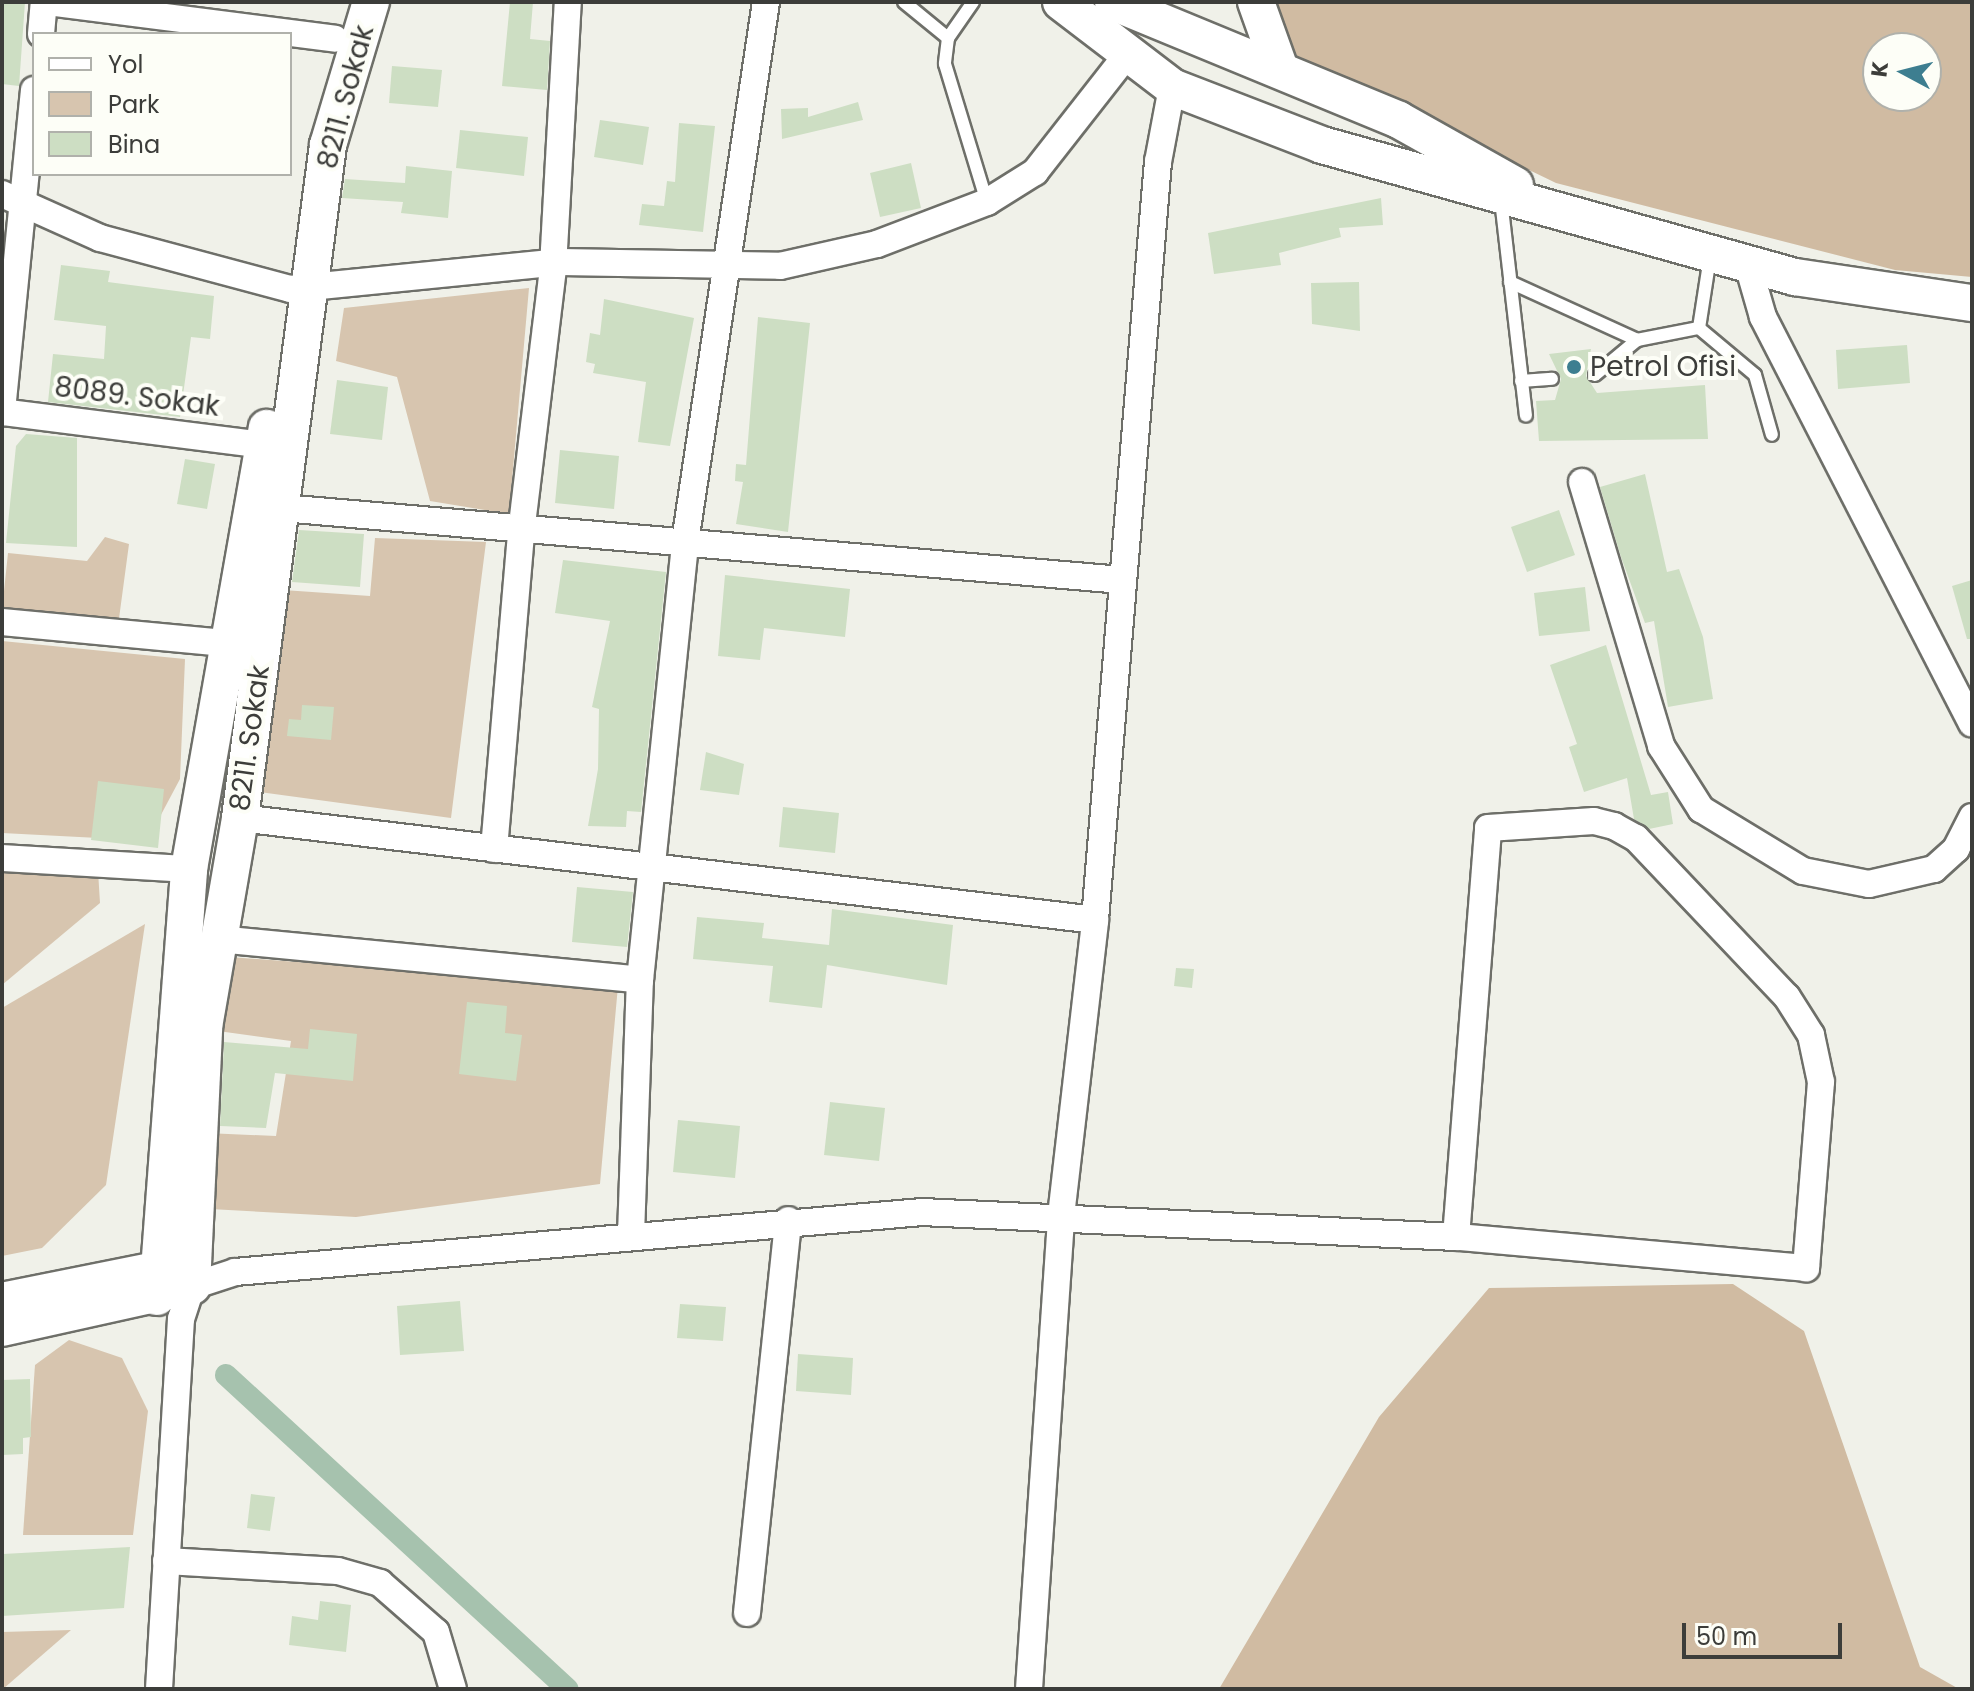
<!DOCTYPE html>
<style>
body{margin:0}
#map{position:relative;width:1974px;height:1691px;overflow:hidden;background:#f0f1e9;font-family:Poppins,sans-serif}
div>[style]{position:absolute}
[style*='--x']{left:calc(var(--x)*1px);top:calc(var(--y)*1px);width:calc(var(--w)*1px);rotate:calc(var(--a)*1deg)}
.green>*{inset:0;background:#d7c5af}
.forest>*{inset:0;background:#d0bba2}
.canal>*{height:22px;margin:-11px;padding:0 11px;transform-origin:11px;border-radius:11px;background:#a6c2ae}
.building>*{inset:0;background:#cddec3}
.roads{filter:drop-shadow(2px 0 #6e6f69) drop-shadow(-2px 0 #6e6f69) drop-shadow(0 2px #6e6f69) drop-shadow(0 -2px #6e6f69)}
.lane>*{height:12px;margin:-6px;padding:0 6px;transform-origin:6px;border-radius:6px;background:#fff}
.street>*{height:26px;margin:-13px;padding:0 13px;transform-origin:13px;border-radius:13px;background:#fff}
.secondary>*{height:36px;margin:-18px;padding:0 18px;transform-origin:18px;border-radius:18px;background:#fff}
.dots>*{width:22px;height:22px;translate:-50% -50%;box-sizing:border-box;border:4px solid #fdfef7;border-radius:50%}
span{translate:-50% -50%;white-space:nowrap;text-align:center;line-height:1.15;-webkit-text-stroke:8px #fdfef7;paint-order:stroke}
.street-label{font-size:28px;color:#3c3d3a}
.poi-label{font-size:28px;color:#3c3d3a}
.left{translate:0 -50%;text-align:left}
.frame{position:absolute;inset:0;border:4px solid #3c3d3a;pointer-events:none}
.legend{position:absolute;left:32px;top:32px;width:260px;height:144px;box-sizing:border-box;background:#fdfef7;border:2px solid #b0b1ab;margin:0;padding:10px 14px;list-style:none;font-size:24px;color:#3c3d3a}
.legend li{display:flex;align-items:center;gap:16px;height:40px}
.legend b{width:40px;border:2px solid #b0b1ab}
.north{position:absolute;left:1862px;top:32px;width:80px;height:80px;box-sizing:border-box;background:#fdfef7;border:2px solid #b0b1ab;border-radius:50%;rotate:277deg;font-size:22px;font-weight:700;line-height:32px;text-align:center;color:#3c3d3a}
.north::after{content:'';display:block;margin:auto;width:28px;height:36px;background:#3d7e90;clip-path:polygon(50% 0,100% 100%,50% 72%,0 100%)}
.scale{position:absolute;left:1682px;top:1623px;width:160px;height:36px;box-sizing:border-box;border:4px solid #3c3d3a;border-top:0;padding-left:10px;font-size:24px;line-height:28px;white-space:nowrap;color:#3c3d3a;-webkit-text-stroke:6px #fdfef7;paint-order:stroke}
</style>
<div id="map">
<div class="green">
<div style="clip-path:polygon(529px 288px,509px 514px,430px 501px,397px 377px,336px 361px,344px 308px)"></div>
<div style="clip-path:polygon(105px 537px,129px 544px,118px 626px,2px 610px,8px 553px,87px 561px)"></div>
<div style="clip-path:polygon(375px 538px,486px 542px,451px 818px,253px 791px,283px 590px,370px 596px)"></div>
<div style="clip-path:polygon(2px 641px,185px 659px,180px 779px,155px 826px,137px 840px,2px 833px)"></div>
<div style="clip-path:polygon(2px 864px,98px 871px,100px 903px,2px 985px)"></div>
<div style="clip-path:polygon(145px 924px,106px 1185px,42px 1248px,2px 1256px,2px 1008px)"></div>
<div style="clip-path:polygon(229px 957px,618px 986px,600px 1184px,356px 1217px,210px 1209px,206px 1133px,276px 1136px,291px 1041px,218px 1031px)"></div>
<div style="clip-path:polygon(69px 1340px,122px 1358px,148px 1411px,133px 1535px,23px 1535px,35px 1365px)"></div>
<div style="clip-path:polygon(71px 1630px,3px 1689px,2px 1689px,2px 1632px)"></div>
</div>
<div class="forest">
<div style="clip-path:polygon(evenodd,1276px 2px,1972px 2px,1972px 277px,1895px 270px,1556px 183px,1292px 56px,1276px 2px,1878px 48px,1926px 48px,1926px 96px,1878px 96px,1878px 48px)"></div>
<div style="clip-path:polygon(1733px 1284px,1804px 1331px,1920px 1667px,1959px 1689px,1219px 1689px,1379px 1417px,1489px 1288px)"></div>
</div>
<div class="canal">
<div style="--x:226;--y:1375;--w:464;--a:42.6"></div>
</div>
<div class="building">
<div style="clip-path:polygon(2px 2px,25px 2px,19px 86px,2px 84px)"></div>
<div style="clip-path:polygon(510px 2px,533px 2px,530px 39px,550px 41px,547px 90px,502px 86px)"></div>
<div style="clip-path:polygon(392px 66px,442px 70px,438px 107px,389px 103px)"></div>
<div style="clip-path:polygon(858px 102px,863px 120px,782px 139px,781px 109px,808px 108px,808px 117px)"></div>
<div style="clip-path:polygon(600px 120px,649px 127px,643px 165px,594px 157px)"></div>
<div style="clip-path:polygon(679px 123px,715px 126px,703px 232px,639px 225px,642px 204px,664px 206px,667px 181px,675px 182px)"></div>
<div style="clip-path:polygon(460px 130px,528px 137px,524px 176px,456px 168px)"></div>
<div style="clip-path:polygon(911px 163px,921px 208px,880px 217px,870px 173px)"></div>
<div style="clip-path:polygon(406px 166px,452px 171px,448px 218px,401px 213px,403px 202px,342px 198px,345px 179px,405px 183px)"></div>
<div style="clip-path:polygon(1381px 198px,1383px 225px,1339px 228px,1341px 237px,1279px 253px,1281px 265px,1214px 274px,1208px 233px)"></div>
<div style="clip-path:polygon(61px 265px,110px 271px,108px 282px,214px 296px,210px 339px,191px 337px,180px 417px,48px 402px,53px 354px,104px 359px,106px 326px,54px 320px)"></div>
<div style="clip-path:polygon(1359px 282px,1360px 331px,1312px 324px,1311px 283px)"></div>
<div style="clip-path:polygon(604px 299px,694px 318px,670px 446px,638px 442px,646px 382px,593px 373px,595px 364px,586px 362px,590px 333px,600px 335px)"></div>
<div style="clip-path:polygon(758px 317px,810px 323px,788px 532px,736px 524px,743px 482px,735px 481px,736px 464px,746px 465px)"></div>
<div style="clip-path:polygon(1907px 345px,1910px 383px,1838px 389px,1836px 350px)"></div>
<div style="clip-path:polygon(1591px 349px,1586px 376px,1597px 393px,1705px 385px,1708px 439px,1539px 441px,1536px 401px,1555px 400px,1561px 379px,1549px 354px)"></div>
<div style="clip-path:polygon(337px 380px,388px 387px,382px 440px,330px 434px)"></div>
<div style="clip-path:polygon(26px 434px,77px 438px,77px 547px,6px 543px,16px 446px)"></div>
<div style="clip-path:polygon(560px 450px,619px 456px,614px 509px,555px 503px)"></div>
<div style="clip-path:polygon(185px 459px,215px 464px,207px 509px,177px 504px)"></div>
<div style="clip-path:polygon(1645px 474px,1667px 572px,1679px 569px,1703px 637px,1713px 699px,1668px 707px,1654px 621px,1645px 623px,1621px 557px,1600px 487px)"></div>
<div style="clip-path:polygon(1559px 510px,1575px 555px,1527px 572px,1511px 527px)"></div>
<div style="clip-path:polygon(299px 530px,364px 534px,360px 587px,292px 582px)"></div>
<div style="clip-path:polygon(563px 560px,666px 572px,641px 812px,627px 811px,626px 827px,588px 826px,598px 769px,599px 709px,592px 707px,610px 621px,555px 613px)"></div>
<div style="clip-path:polygon(725px 575px,850px 589px,845px 637px,764px 628px,760px 660px,718px 656px)"></div>
<div style="clip-path:polygon(1972px 580px,1972px 639px,1967px 639px,1952px 586px)"></div>
<div style="clip-path:polygon(1585px 587px,1590px 631px,1539px 636px,1534px 593px)"></div>
<div style="clip-path:polygon(1606px 645px,1651px 795px,1668px 792px,1673px 824px,1649px 829px,1634px 819px,1627px 778px,1584px 792px,1569px 747px,1577px 744px,1550px 665px)"></div>
<div style="clip-path:polygon(302px 705px,334px 707px,331px 740px,287px 736px,289px 719px,301px 720px)"></div>
<div style="clip-path:polygon(706px 752px,744px 764px,739px 795px,700px 790px)"></div>
<div style="clip-path:polygon(98px 781px,164px 789px,158px 848px,91px 840px)"></div>
<div style="clip-path:polygon(783px 807px,839px 813px,835px 853px,779px 847px)"></div>
<div style="clip-path:polygon(577px 887px,633px 892px,627px 947px,572px 942px)"></div>
<div style="clip-path:polygon(832px 909px,953px 925px,947px 985px,827px 965px,822px 1008px,769px 1002px,773px 966px,693px 959px,697px 917px,764px 923px,762px 938px,829px 945px)"></div>
<div style="clip-path:polygon(1176px 968px,1194px 969px,1192px 988px,1174px 986px)"></div>
<div style="clip-path:polygon(467px 1002px,507px 1006px,505px 1033px,522px 1035px,516px 1081px,459px 1074px)"></div>
<div style="clip-path:polygon(310px 1029px,357px 1034px,353px 1081px,275px 1073px,266px 1128px,220px 1126px,224px 1042px,308px 1049px)"></div>
<div style="clip-path:polygon(830px 1102px,885px 1108px,879px 1161px,824px 1155px)"></div>
<div style="clip-path:polygon(678px 1120px,740px 1126px,735px 1178px,673px 1172px)"></div>
<div style="clip-path:polygon(460px 1301px,464px 1351px,400px 1355px,397px 1306px)"></div>
<div style="clip-path:polygon(680px 1304px,726px 1307px,723px 1341px,677px 1338px)"></div>
<div style="clip-path:polygon(798px 1354px,853px 1358px,851px 1395px,796px 1391px)"></div>
<div style="clip-path:polygon(30px 1379px,31px 1437px,23px 1438px,23px 1454px,2px 1455px,2px 1380px)"></div>
<div style="clip-path:polygon(251px 1494px,275px 1497px,270px 1531px,247px 1528px)"></div>
<div style="clip-path:polygon(130px 1547px,124px 1608px,2px 1616px,3px 1554px)"></div>
<div style="clip-path:polygon(320px 1601px,351px 1605px,346px 1652px,289px 1645px,292px 1616px,318px 1620px)"></div>
</div>
<div class="roads">
<div class="lane">
<div style="--x:904;--y:2;--w:57;--a:39.3"></div>
<div style="--x:948;--y:38;--w:26;--a:97"></div>
<div style="--x:945;--y:64;--w:144;--a:73.1"></div>
<div style="--x:948;--y:38;--w:44;--a:-55.2"></div>
<div style="--x:1501;--y:200;--w:217;--a:83.4"></div>
<div style="--x:1510;--y:282;--w:140;--a:24.5"></div>
<div style="--x:1699;--y:328;--w:73;--a:40"></div>
<div style="--x:1755;--y:375;--w:62;--a:74.2"></div>
<div style="--x:1595;--y:375;--w:55;--a:-39.8"></div>
<div style="--x:1637;--y:340;--w:63;--a:-11"></div>
<div style="--x:1699;--y:328;--w:72;--a:-81.2"></div>
<div style="--x:1521;--y:381;--w:31;--a:-4"></div>
</div>
<div class="street">
<div style="--x:48;--y:2;--w:289;--a:7.3"></div>
<div style="--x:41;--y:34;--w:32;--a:-85"></div>
<div style="--x:34;--y:90;--w:324;--a:95.7"></div>
<div style="--x:2;--y:412;--w:264;--a:7.2"></div>
<div style="--x:2;--y:194;--w:107;--a:24.2"></div>
<div style="--x:100;--y:238;--w:197;--a:15"></div>
<div style="--x:290;--y:289;--w:272;--a:-5.7"></div>
<div style="--x:561;--y:262;--w:219;--a:1"></div>
<div style="--x:780;--y:266;--w:99;--a:-12.8"></div>
<div style="--x:877;--y:244;--w:118;--a:-20.9"></div>
<div style="--x:987;--y:202;--w:57;--a:-32"></div>
<div style="--x:1035;--y:172;--w:147;--a:-51.9"></div>
<div style="--x:1748;--y:265;--w:54;--a:73.9"></div>
<div style="--x:1763;--y:317;--w:457;--a:62.8"></div>
<div style="--x:1582;--y:482;--w:276;--a:73.3"></div>
<div style="--x:1661;--y:746;--w:75;--a:57.6"></div>
<div style="--x:1701;--y:809;--w:119;--a:31.3"></div>
<div style="--x:1803;--y:871;--w:67;--a:11.1"></div>
<div style="--x:1869;--y:884;--w:67;--a:-13"></div>
<div style="--x:1934;--y:869;--w:30;--a:-42"></div>
<div style="--x:1956;--y:849;--w:36;--a:-63"></div>
<div style="--x:282;--y:508;--w:843;--a:4.9"></div>
<div style="--x:2;--y:622;--w:232;--a:5.4"></div>
<div style="--x:240;--y:818;--w:861;--a:6.8"></div>
<div style="--x:494;--y:849;--w:317;--a:-85.1"></div>
<div style="--x:521;--y:533;--w:268;--a:-83.1"></div>
<div style="--x:553;--y:267;--w:265;--a:-86.8"></div>
<div style="--x:2;--y:858;--w:187;--a:3.4"></div>
<div style="--x:218;--y:939;--w:424;--a:5.5"></div>
<div style="--x:631;--y:1235;--w:255;--a:-88"></div>
<div style="--x:640;--y:980;--w:440;--a:-84.1"></div>
<div style="--x:685;--y:542;--w:546;--a:-81.47"></div>
<div style="--x:166;--y:1561;--w:172;--a:3.3"></div>
<div style="--x:338;--y:1571;--w:44;--a:15.9"></div>
<div style="--x:380;--y:1583;--w:74;--a:41.2"></div>
<div style="--x:436;--y:1632;--w:59;--a:73.4"></div>
<div style="--x:747;--y:1613;--w:395;--a:-84"></div>
<div style="--x:159;--y:1689;--w:371;--a:-86.6"></div>
<div style="--x:181;--y:1319;--w:35;--a:-72"></div>
<div style="--x:192;--y:1286;--w:45;--a:-18"></div>
<div style="--x:235;--y:1272;--w:690;--a:-4.99"></div>
<div style="--x:922;--y:1212;--w:535;--a:2.68"></div>
<div style="--x:1456;--y:1237;--w:410;--a:-85.5"></div>
<div style="--x:1488;--y:828;--w:106;--a:-3.8"></div>
<div style="--x:1594;--y:821;--w:21;--a:14"></div>
<div style="--x:1614;--y:826;--w:25;--a:29"></div>
<div style="--x:1636;--y:838;--w:219;--a:46.5"></div>
<div style="--x:1787;--y:997;--w:45;--a:57.7"></div>
<div style="--x:1811;--y:1035;--w:48;--a:78"></div>
<div style="--x:1821;--y:1082;--w:187;--a:94.6"></div>
<div style="--x:1806;--y:1268;--w:351;--a:-174.9"></div>
<div style="--x:1029;--y:1689;--w:474;--a:-86.1"></div>
<div style="--x:1061;--y:1216;--w:298;--a:-83.4"></div>
<div style="--x:1095;--y:920;--w:761;--a:-85.25"></div>
<div style="--x:1158;--y:162;--w:76;--a:-79.4"></div>
</div>
<div class="secondary">
<div style="--x:1061;--y:2;--w:140;--a:37.4"></div>
<div style="--x:1172;--y:87;--w:161;--a:21.1"></div>
<div style="--x:1322;--y:145;--w:491;--a:15.6"></div>
<div style="--x:1795;--y:277;--w:179;--a:8.4"></div>
<div style="--x:1113;--y:2;--w:309;--a:22.4"></div>
<div style="--x:1399;--y:120;--w:133;--a:29.3"></div>
<div style="--x:1256;--y:2;--w:71;--a:70.3"></div>
<div style="--x:157;--y:1297;--w:429;--a:-85.7"></div>
<div style="--x:189;--y:869;--w:448;--a:-80"></div>
<div style="--x:2;--y:1301;--w:183;--a:-11.4"></div>
<div style="--x:2;--y:1328;--w:195;--a:-12.5"></div>
<div style="--x:192;--y:1286;--w:259;--a:-87.3"></div>
<div style="--x:204;--y:1027;--w:212;--a:-80.2"></div>
<div style="--x:240;--y:818;--w:679;--a:-82.55"></div>
<div style="--x:328;--y:145;--w:149;--a:-73.3"></div>
</div>
</div>
<div class="dots">
<div style="left:1574px;top:367px;background:#3d7e90"></div>
</div>
<div class="street-label">
<span style="left:346px;top:97px;rotate:-75deg">8211. Sokak</span>
<span style="left:137px;top:397px;rotate:7deg">8089. Sokak</span>
<span style="left:250px;top:738px;rotate:-82deg">8211. Sokak</span>
</div>
<div class="poi-label">
<span class="left" style="left:1590px;top:367px">Petrol Ofisi</span>
</div>
<div class="frame"></div>
<ul class="legend">
<li><b style="height:10px;background:#fff"></b>Yol</li>
<li><b style="height:22px;background:#d7c5af"></b>Park</li>
<li><b style="height:22px;background:#cddec3"></b>Bina</li>
</ul>
<div class="north">K</div>
<div class="scale">50 m</div>
</div>
